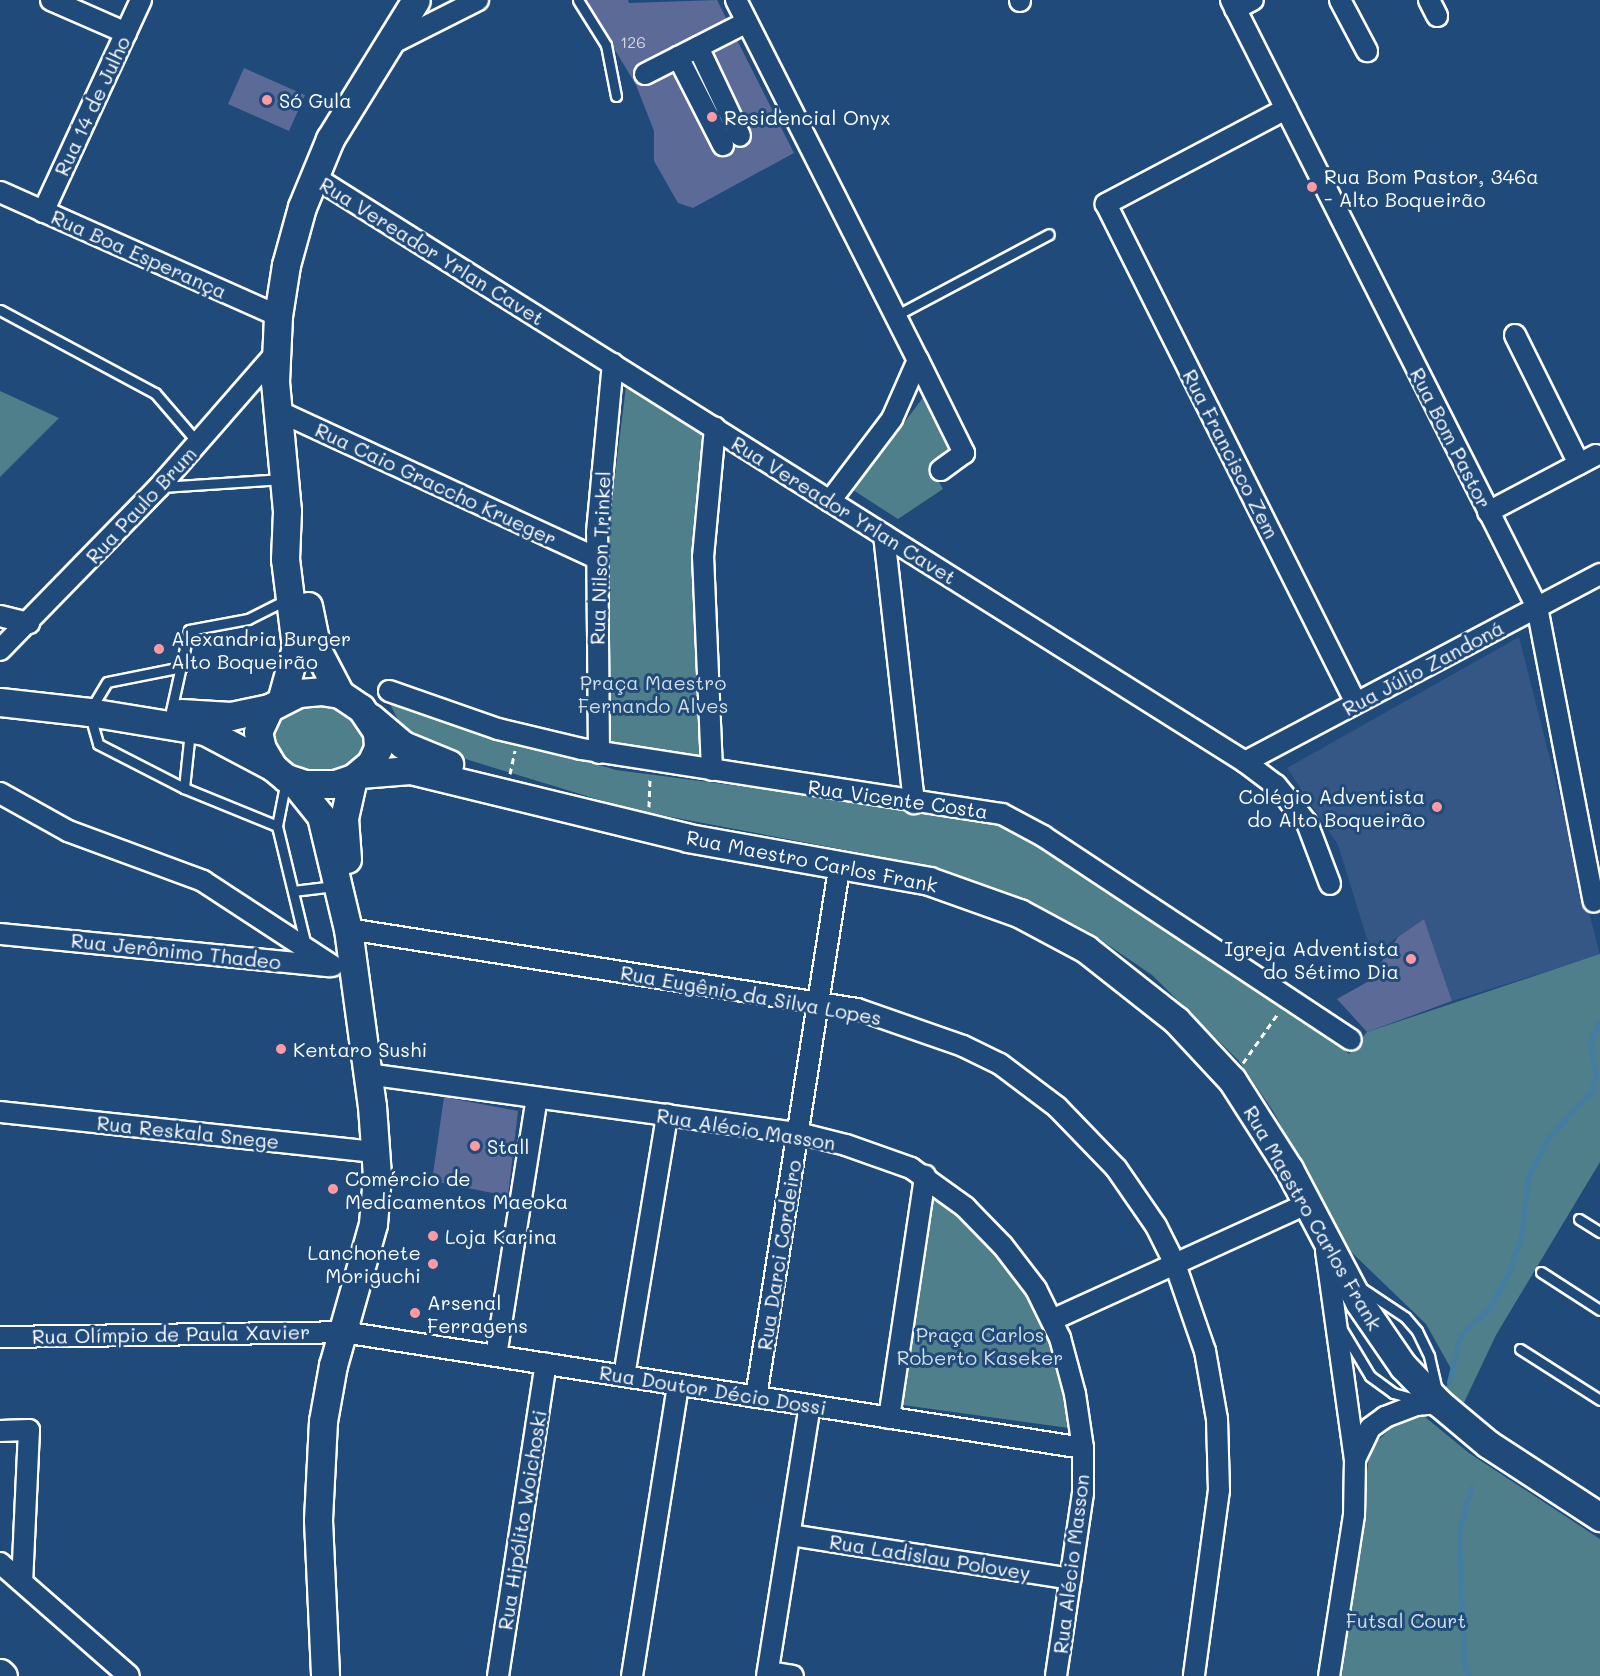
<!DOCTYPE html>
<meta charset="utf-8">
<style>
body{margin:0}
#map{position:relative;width:1600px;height:1676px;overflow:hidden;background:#1f4a7a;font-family:Mali,sans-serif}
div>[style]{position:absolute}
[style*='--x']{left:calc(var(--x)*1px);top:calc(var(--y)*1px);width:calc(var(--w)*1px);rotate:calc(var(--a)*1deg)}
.built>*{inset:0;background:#355785}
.green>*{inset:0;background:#4f7f8a}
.stream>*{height:5px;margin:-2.5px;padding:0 2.5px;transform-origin:2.5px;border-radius:2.5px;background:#457ca2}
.building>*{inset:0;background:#5b6a97}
.path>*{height:3px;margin-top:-1.5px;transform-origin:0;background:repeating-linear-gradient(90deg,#fff 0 6px,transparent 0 10.5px)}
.roads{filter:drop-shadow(2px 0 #fff) drop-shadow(-2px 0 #fff) drop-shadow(0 2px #fff) drop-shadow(0 -2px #fff)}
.service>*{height:9px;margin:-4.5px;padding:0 4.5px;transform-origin:4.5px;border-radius:4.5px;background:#1f4a7a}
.minor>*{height:20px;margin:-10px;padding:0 10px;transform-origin:10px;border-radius:10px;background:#1f4a7a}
.secondary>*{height:27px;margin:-13.5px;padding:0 13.5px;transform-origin:13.5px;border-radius:13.5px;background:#1f4a7a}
.dots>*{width:16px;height:16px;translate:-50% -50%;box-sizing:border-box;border:3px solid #1f4a7a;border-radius:50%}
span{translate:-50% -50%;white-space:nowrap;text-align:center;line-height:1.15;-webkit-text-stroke:6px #1f4a7a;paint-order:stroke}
.number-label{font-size:16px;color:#d6dae5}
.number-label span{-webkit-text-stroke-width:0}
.poi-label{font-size:20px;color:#fff}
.left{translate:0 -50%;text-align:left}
.right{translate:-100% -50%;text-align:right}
.street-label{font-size:20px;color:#fff}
.park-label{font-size:20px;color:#d3dfe2}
</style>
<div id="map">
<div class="built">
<div style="clip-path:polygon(1519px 637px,1600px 955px,1452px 1001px,1424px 919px,1372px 955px,1338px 845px,1287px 768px)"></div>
</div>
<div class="green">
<div style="clip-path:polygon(627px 378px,704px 428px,695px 557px,704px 760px,606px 746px,605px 557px)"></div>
<div style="clip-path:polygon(0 391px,59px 418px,0 477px)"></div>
<div style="clip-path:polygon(925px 395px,949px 447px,930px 466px,943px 489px,898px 519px,853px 490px)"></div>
<div style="clip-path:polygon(334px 700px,366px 729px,366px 754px,347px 772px,303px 775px,273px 757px,270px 727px,289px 707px)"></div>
<div style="clip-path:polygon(390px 704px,616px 770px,968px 816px,995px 823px,1022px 836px,1286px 1005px,1349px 1054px,1367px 1032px,1600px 954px,1600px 1162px,1496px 1335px,1461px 1409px,1441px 1395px,1454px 1374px,1426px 1324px,1346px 1247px,1273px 1111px,1238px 1060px,1152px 975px,1089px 932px,1034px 903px,925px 865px,629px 809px,449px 754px,402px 728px)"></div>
<div style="clip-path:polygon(933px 1192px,986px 1241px,1025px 1290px,1042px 1318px,1064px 1389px,1069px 1428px,903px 1405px)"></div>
<div style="clip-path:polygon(1415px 1416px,1425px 1417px,1469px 1453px,1600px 1539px,1600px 1676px,1342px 1676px,1370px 1448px,1392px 1427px)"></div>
</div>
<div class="stream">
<div style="--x:1449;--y:1382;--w:47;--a:-76.6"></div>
<div style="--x:1460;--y:1336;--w:40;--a:-44"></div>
<div style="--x:1489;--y:1308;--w:41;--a:-60.9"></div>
<div style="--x:1509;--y:1272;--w:36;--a:-71"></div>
<div style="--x:1521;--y:1238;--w:62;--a:-83.6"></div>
<div style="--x:1528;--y:1176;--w:44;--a:-61.7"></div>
<div style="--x:1549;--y:1137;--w:62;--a:-47"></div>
<div style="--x:1591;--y:1092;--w:18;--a:-74"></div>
<div style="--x:1596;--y:1075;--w:34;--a:-100"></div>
<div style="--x:1590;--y:1042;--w:23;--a:-65"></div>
<div style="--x:1469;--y:1676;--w:13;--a:-113"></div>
<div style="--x:1464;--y:1664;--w:133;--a:-92.2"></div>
<div style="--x:1459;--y:1531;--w:46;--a:-74.7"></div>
</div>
<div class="building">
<div style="clip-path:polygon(585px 0,628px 0,629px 3px,717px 0,794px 153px,693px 208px,678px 203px,654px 161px,654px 131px,636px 85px)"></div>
<div style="clip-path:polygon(244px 68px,305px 95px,289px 131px,228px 104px)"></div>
<div style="clip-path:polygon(1424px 919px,1452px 1001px,1367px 1032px,1337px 999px,1369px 981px,1398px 937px)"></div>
<div style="clip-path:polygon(444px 1097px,518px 1111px,508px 1196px,432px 1181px)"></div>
</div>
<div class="path">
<div style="--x:510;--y:774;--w:24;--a:-78"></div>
<div style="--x:649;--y:807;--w:29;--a:-88"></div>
<div style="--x:1243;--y:1063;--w:62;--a:-54.8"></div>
</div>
<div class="roads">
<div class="service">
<div style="--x:578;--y:0;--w:53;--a:58.1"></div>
<div style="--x:606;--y:45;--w:52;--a:78.9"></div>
<div style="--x:0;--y:310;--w:176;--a:28.2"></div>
<div style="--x:155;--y:393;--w:66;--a:49.3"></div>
<div style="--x:895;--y:316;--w:174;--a:-28"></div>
<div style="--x:162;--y:487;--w:121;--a:-3.8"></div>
<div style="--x:182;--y:667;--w:76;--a:168.7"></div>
<div style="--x:107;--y:682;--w:35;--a:121"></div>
<div style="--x:89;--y:712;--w:33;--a:74"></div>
<div style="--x:98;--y:744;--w:97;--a:27.1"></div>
<div style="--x:184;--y:788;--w:100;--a:22.2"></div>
<div style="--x:277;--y:826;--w:123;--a:76.4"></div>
<div style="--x:171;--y:711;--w:83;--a:-77.5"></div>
<div style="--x:189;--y:630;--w:60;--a:-10.6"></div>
<div style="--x:248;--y:619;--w:45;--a:-26.6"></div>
<div style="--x:184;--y:788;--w:57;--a:-84"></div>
<div style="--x:277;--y:826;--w:47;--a:-78.9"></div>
<div style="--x:293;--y:891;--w:42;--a:-6.8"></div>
<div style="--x:1579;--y:1219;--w:25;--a:32"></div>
<div style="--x:1541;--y:1272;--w:70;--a:32.8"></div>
<div style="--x:1360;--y:1287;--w:54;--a:33.7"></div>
<div style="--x:1405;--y:1317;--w:18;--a:49"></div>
<div style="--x:1417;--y:1331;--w:28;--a:64"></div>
<div style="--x:1429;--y:1356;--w:36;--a:77"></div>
<div style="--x:1343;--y:1331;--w:52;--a:59"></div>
<div style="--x:1370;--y:1376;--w:29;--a:36"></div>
<div style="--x:1393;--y:1393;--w:28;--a:15"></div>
<div style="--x:1520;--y:1349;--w:95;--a:32.5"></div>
</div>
<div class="minor">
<div style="--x:51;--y:0;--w:82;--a:23.7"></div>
<div style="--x:736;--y:0;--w:403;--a:63.2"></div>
<div style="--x:918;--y:360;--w:64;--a:113.8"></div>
<div style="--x:892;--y:419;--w:103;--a:127.1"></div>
<div style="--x:1020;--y:0;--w:1;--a:90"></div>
<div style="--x:1231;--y:0;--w:680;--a:63.25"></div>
<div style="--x:1537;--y:607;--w:300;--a:79.1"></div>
<div style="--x:1340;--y:0;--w:58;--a:62.1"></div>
<div style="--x:1429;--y:0;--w:18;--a:63"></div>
<div style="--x:1235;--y:9;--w:20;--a:-27"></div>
<div style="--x:387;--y:46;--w:102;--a:-26.8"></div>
<div style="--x:698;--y:47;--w:98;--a:64.7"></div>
<div style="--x:678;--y:57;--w:99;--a:62.9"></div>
<div style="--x:645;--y:74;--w:114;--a:-27"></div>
<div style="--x:1286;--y:109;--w:204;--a:152.2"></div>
<div style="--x:1106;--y:204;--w:558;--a:63.39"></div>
<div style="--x:313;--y:176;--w:1101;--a:32.16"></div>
<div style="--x:1245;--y:762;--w:39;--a:37"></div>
<div style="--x:1276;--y:785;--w:49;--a:50.8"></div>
<div style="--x:1307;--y:823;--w:65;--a:69.3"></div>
<div style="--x:0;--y:192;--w:304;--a:24"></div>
<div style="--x:43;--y:212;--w:234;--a:-65.2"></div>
<div style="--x:1515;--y:335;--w:144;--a:63.6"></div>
<div style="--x:918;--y:360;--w:104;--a:63.7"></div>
<div style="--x:964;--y:453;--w:29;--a:144"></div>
<div style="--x:276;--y:410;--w:353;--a:24.8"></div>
<div style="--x:1488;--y:512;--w:122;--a:-27.8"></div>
<div style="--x:884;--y:535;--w:270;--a:83.6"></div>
<div style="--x:0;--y:616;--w:30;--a:14"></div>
<div style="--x:0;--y:650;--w:228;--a:-45.7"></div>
<div style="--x:159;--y:487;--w:176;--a:-48.9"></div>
<div style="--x:389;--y:691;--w:115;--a:19.2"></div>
<div style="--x:498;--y:729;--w:85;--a:13.5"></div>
<div style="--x:581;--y:749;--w:426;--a:8.8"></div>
<div style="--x:1002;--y:814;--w:47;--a:28.2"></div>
<div style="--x:1043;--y:836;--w:369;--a:33.5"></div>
<div style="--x:599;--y:753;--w:221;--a:-90.5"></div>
<div style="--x:597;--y:532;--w:169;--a:-84.6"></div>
<div style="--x:1245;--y:762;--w:402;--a:-27.9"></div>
<div style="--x:712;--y:770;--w:213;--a:-92.4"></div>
<div style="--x:703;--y:557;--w:130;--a:-84.7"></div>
<div style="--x:0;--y:793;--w:78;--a:29.2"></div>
<div style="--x:68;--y:831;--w:144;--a:20.3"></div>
<div style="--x:203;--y:881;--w:155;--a:33.2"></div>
<div style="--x:348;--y:929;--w:515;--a:8.93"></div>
<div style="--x:857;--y:1009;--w:112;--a:19.2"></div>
<div style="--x:963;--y:1046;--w:41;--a:25.9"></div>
<div style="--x:1000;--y:1064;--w:71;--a:37"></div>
<div style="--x:1057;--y:1107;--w:85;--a:46"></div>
<div style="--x:1116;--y:1168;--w:70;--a:55.4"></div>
<div style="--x:1156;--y:1226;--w:42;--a:63.4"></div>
<div style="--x:1175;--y:1264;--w:92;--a:71"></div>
<div style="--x:1205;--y:1351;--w:69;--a:80"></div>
<div style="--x:1217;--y:1419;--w:71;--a:88.4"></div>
<div style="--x:1219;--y:1490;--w:188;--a:97.7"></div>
<div style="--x:0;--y:934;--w:331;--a:5.6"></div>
<div style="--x:367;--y:1074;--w:435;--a:7.8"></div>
<div style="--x:798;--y:1133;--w:49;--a:14"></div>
<div style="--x:846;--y:1145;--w:69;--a:19.5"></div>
<div style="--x:911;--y:1168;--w:67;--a:35.8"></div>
<div style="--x:965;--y:1207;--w:54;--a:45.7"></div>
<div style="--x:1003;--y:1246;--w:54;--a:52.5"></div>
<div style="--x:1036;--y:1289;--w:55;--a:63.9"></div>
<div style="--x:1060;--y:1338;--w:58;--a:75"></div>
<div style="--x:1075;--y:1394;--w:55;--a:81.6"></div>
<div style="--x:1083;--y:1448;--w:45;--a:90"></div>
<div style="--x:1083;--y:1493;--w:185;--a:98.4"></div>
<div style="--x:0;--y:1112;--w:378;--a:6.1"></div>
<div style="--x:1326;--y:1251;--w:210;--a:82.1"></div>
<div style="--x:1355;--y:1459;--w:56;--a:91"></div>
<div style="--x:1354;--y:1515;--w:163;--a:98.8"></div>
<div style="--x:1052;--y:1320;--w:280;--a:-24.5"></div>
<div style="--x:0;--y:1337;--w:343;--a:-0.8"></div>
<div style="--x:343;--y:1332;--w:749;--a:8.91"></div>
<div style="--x:496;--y:1356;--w:261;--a:-81"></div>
<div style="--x:624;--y:1376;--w:265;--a:-80.6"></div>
<div style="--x:756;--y:1397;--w:541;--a:-81.06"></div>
<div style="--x:889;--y:1418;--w:245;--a:-81.5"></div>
<div style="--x:0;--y:1431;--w:29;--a:-2"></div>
<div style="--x:29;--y:1430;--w:152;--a:92.6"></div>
<div style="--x:1356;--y:1457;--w:32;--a:-64"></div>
<div style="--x:1370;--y:1428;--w:19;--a:-36"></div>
<div style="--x:1385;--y:1417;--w:33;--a:-21"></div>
<div style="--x:1416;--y:1405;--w:23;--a:-5"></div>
<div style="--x:790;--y:1535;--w:284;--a:8.9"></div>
<div style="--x:0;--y:1563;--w:171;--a:41.2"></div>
<div style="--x:768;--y:1672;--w:25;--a:9"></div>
<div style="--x:498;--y:1676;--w:316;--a:-81.3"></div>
<div style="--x:632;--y:1676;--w:295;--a:-81"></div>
<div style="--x:767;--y:1676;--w:274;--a:-81"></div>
</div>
<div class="secondary">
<div style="--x:308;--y:606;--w:45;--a:78.4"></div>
<div style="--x:317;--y:650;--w:50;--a:62.4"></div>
<div style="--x:321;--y:691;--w:19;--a:9"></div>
<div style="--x:340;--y:694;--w:25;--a:34"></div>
<div style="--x:361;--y:708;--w:29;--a:56"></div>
<div style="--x:377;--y:732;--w:16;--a:86"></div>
<div style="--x:378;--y:748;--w:17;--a:115"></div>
<div style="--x:371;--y:763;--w:23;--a:140"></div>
<div style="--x:353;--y:778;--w:18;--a:161"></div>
<div style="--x:336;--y:784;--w:31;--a:180"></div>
<div style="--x:305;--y:784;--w:20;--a:-162"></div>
<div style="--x:286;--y:778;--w:17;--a:-140"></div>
<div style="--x:273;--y:767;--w:21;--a:-121"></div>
<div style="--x:262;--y:749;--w:17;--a:-103"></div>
<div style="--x:258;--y:732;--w:26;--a:-65"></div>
<div style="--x:269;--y:708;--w:34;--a:-27"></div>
<div style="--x:299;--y:693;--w:22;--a:-5"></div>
<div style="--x:281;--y:701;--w:56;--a:-74.5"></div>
<div style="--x:296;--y:647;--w:89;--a:-97.1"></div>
<div style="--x:285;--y:559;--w:48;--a:-87.6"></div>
<div style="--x:287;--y:511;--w:130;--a:-95.3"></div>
<div style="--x:275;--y:382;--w:66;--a:-87.4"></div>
<div style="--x:278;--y:316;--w:52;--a:-81.1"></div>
<div style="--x:286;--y:265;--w:60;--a:-74.6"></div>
<div style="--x:302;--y:207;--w:74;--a:-67.6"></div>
<div style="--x:330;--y:139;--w:163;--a:-58.3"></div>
<div style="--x:0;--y:702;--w:90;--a:6.4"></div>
<div style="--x:89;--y:712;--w:118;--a:9.3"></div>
<div style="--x:205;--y:731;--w:77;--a:27.9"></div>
<div style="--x:181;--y:713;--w:50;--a:3.4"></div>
<div style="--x:231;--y:716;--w:39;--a:-12"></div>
<div style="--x:370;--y:717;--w:43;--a:40.3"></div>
<div style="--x:403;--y:745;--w:50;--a:22.4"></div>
<div style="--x:360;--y:774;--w:50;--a:-4.6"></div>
<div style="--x:410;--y:770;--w:286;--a:13.7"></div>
<div style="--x:688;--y:838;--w:245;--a:10.1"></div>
<div style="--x:929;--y:881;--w:96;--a:19.6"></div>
<div style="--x:1019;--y:913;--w:76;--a:28.2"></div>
<div style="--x:1086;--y:949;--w:115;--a:38.3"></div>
<div style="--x:1176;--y:1020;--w:82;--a:47"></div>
<div style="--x:1232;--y:1080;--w:106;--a:57.4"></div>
<div style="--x:1289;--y:1169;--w:150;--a:62.2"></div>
<div style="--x:1359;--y:1302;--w:78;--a:55.5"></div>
<div style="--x:1403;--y:1366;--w:52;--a:45.8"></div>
<div style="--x:1439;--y:1403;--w:64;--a:39.9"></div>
<div style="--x:1488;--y:1444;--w:134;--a:33.1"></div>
<div style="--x:293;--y:781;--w:45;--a:51.3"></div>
<div style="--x:321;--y:816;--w:116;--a:76.6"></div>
<div style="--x:348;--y:929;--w:179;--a:82.3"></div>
<div style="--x:372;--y:1106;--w:70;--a:85.9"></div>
<div style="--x:377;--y:1176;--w:48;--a:94.8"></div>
<div style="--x:373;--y:1224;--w:147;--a:105.8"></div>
<div style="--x:333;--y:1365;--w:57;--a:100.1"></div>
<div style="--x:323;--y:1421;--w:99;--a:92.9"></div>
<div style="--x:318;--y:1520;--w:156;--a:87.4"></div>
<div style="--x:347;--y:859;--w:41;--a:-94.2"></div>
<div style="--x:344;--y:818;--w:41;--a:-77.3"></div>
<div style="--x:0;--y:1673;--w:4;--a:45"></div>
</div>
</div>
<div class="dots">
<div style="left:267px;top:100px;background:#ff9aa2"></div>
<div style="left:712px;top:117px;background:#ff9aa2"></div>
<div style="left:1312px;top:187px;background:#ff9aa2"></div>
<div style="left:159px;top:649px;background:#ff9aa2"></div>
<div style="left:1437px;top:807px;background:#ff9aa2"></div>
<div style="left:1411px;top:959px;background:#ff9aa2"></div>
<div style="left:281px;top:1049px;background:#ff9aa2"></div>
<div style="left:475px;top:1146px;background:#ff9aa2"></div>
<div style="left:333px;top:1189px;background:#ff9aa2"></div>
<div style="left:433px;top:1236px;background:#ff9aa2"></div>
<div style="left:433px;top:1264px;background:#ff9aa2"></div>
<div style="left:415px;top:1313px;background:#ff9aa2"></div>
</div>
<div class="number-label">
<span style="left:633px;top:42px">126</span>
</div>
<div class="poi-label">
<span class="left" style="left:279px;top:100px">Só Gula</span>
<span class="left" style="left:724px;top:117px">Residencial Onyx</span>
<span class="left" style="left:1324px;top:188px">Rua Bom Pastor, 346a<br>- Alto Boqueirão</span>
<span class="left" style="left:171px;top:650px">Alexandria Burger<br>Alto Boqueirão</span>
<span class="right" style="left:1425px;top:808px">Colégio Adventista<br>do Alto Boqueirão</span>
<span class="right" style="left:1399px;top:960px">Igreja Adventista<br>do Sétimo Dia</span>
<span class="left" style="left:293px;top:1049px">Kentaro Sushi</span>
<span class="left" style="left:487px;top:1146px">Stall</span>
<span class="left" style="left:345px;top:1190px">Comércio de<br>Medicamentos Maeoka</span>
<span class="left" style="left:445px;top:1236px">Loja Karina</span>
<span class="right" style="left:421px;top:1264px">Lanchonete<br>Moriguchi</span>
<span class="left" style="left:427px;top:1314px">Arsenal<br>Ferragens</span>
</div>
<div class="street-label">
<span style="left:92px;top:106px;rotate:-65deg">Rua 14 de Julho</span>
<span style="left:432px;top:251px;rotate:32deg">Rua Vereador Yrlan Cavet</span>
<span style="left:139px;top:254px;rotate:24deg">Rua Boa Esperança</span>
<span style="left:1451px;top:438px;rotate:63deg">Rua Bom Pastor</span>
<span style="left:1231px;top:454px;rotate:63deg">Rua Francisco Zem</span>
<span style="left:436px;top:484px;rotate:25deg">Rua Caio Graccho Krueger</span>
<span style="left:141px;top:505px;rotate:-47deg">Rua Paulo Brum</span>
<span style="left:844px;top:510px;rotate:32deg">Rua Vereador Yrlan Cavet</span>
<span style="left:600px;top:558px;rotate:-88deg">Rua Nilson Trinkel</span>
<span style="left:1423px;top:668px;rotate:-28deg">Rua Júlio Zandoná</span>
<span style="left:898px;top:799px;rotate:8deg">Rua Vicente Costa</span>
<span style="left:812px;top:861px;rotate:11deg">Rua Maestro Carlos Frank</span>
<span style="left:176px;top:951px;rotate:6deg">Rua Jerônimo Thadeo</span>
<span style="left:751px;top:995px;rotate:10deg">Rua Eugênio da Silva Lopes</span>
<span style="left:746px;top:1129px;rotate:9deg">Rua Alécio Masson</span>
<span style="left:188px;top:1132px;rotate:6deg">Rua Reskala Snege</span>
<span style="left:1313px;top:1218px;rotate:60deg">Rua Maestro Carlos Frank</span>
<span style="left:779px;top:1255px;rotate:-81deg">Rua Darci Cordeiro</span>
<span style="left:171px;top:1334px;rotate:-1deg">Rua Olímpio de Paula Xavier</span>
<span style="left:713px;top:1390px;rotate:9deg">Rua Doutor Décio Dossi</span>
<span style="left:522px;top:1520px;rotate:-81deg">Rua Hipólito Woichoski</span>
<span style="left:930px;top:1557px;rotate:9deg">Rua Ladislau Polovey</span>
<span style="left:1071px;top:1564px;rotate:-83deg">Rua Alécio Masson</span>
</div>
<div class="park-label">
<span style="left:653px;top:694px">Praça Maestro<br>Fernando Alves</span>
<span style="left:980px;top:1346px">Praça Carlos<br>Roberto Kaseker</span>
<span style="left:1406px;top:1620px">Futsal Court</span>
</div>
</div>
